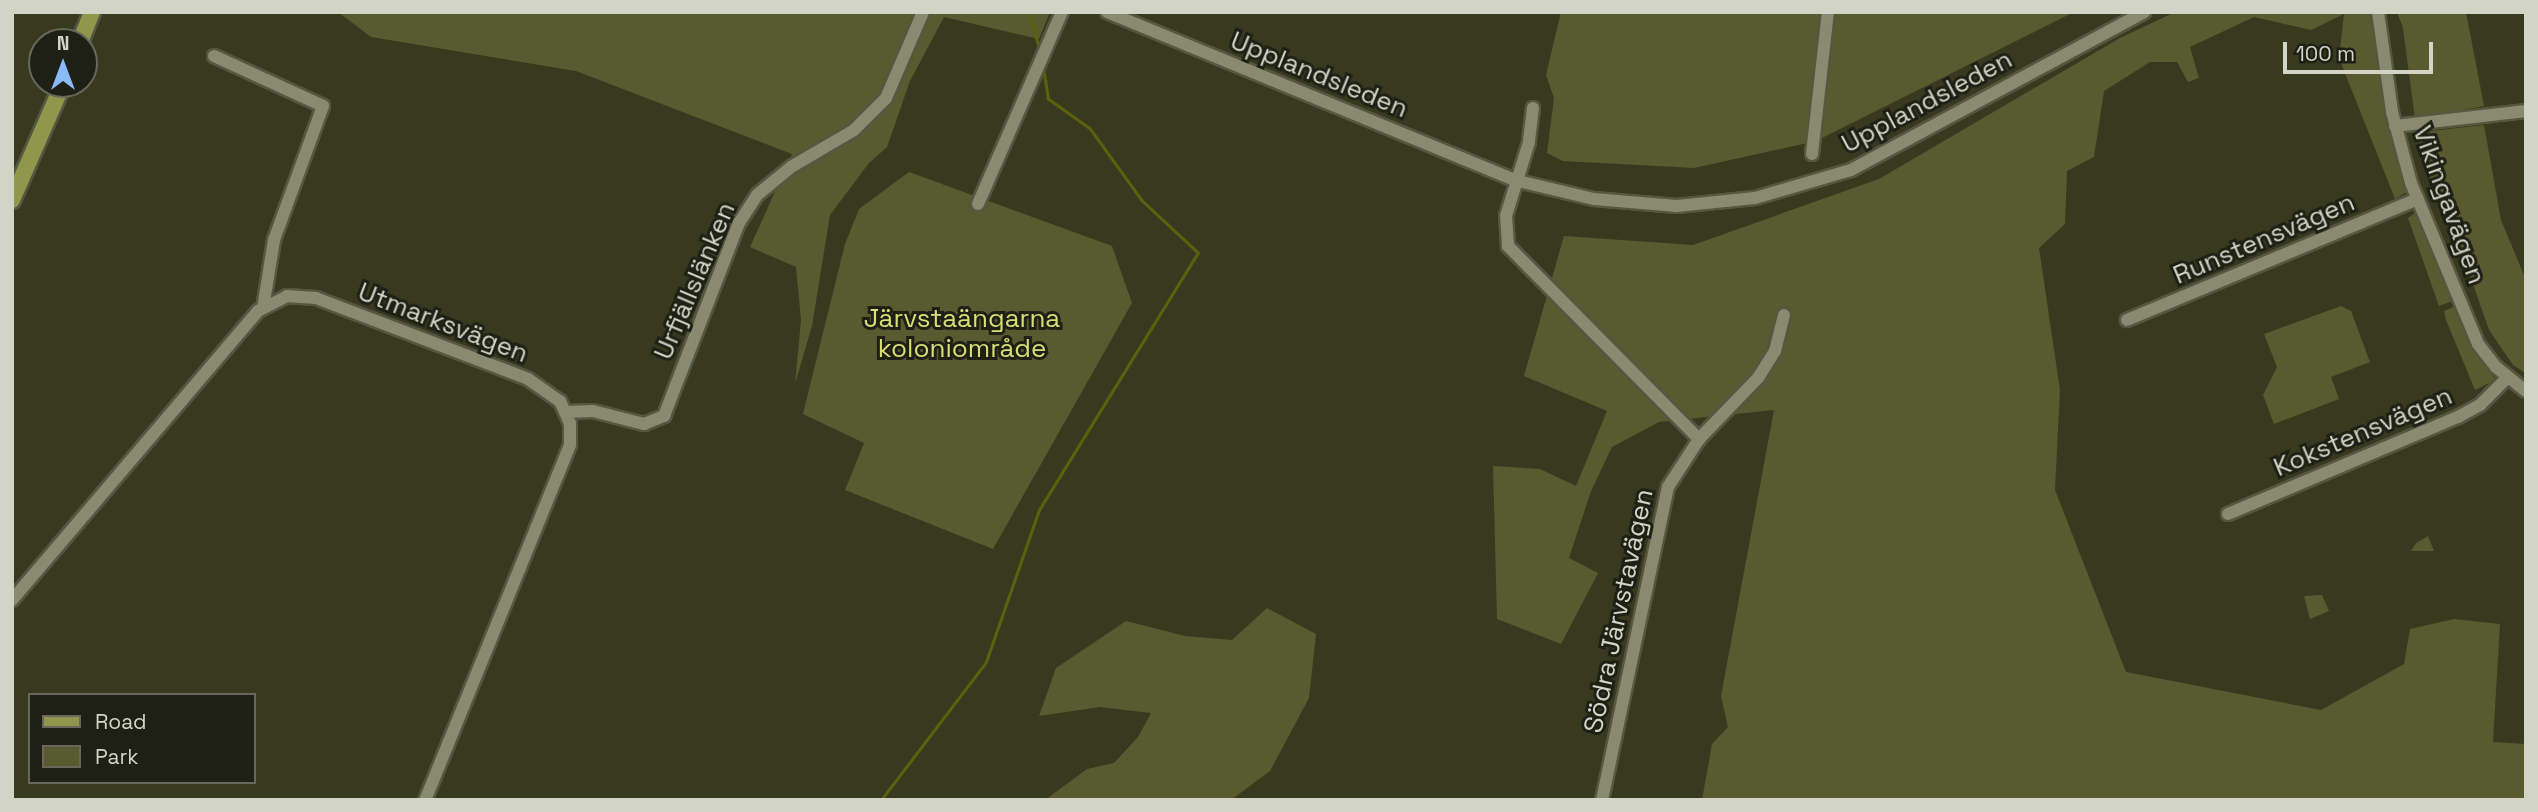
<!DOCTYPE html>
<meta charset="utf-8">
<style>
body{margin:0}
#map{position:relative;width:2538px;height:812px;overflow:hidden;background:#383a20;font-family:"Space Grotesk",sans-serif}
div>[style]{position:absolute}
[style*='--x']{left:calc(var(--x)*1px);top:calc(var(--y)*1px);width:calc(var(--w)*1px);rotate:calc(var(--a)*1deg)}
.green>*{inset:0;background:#575b2f}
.stream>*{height:2.5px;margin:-1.25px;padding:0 1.25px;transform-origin:1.25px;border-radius:1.25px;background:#5c610d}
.roads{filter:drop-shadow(2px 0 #555741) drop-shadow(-2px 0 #555741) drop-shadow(0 2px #555741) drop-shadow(0 -2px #555741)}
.minor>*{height:12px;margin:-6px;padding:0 6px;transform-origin:6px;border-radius:6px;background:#888b6f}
.major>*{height:16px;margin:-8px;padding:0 8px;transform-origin:8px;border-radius:8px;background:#91964d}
span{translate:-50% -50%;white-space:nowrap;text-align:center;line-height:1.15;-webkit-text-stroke:6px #1f2015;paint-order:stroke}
.street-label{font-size:26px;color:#d2d4c5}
.park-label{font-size:26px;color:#d6de75}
.frame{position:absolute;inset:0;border:14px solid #d2d4c5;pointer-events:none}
.legend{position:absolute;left:28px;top:693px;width:228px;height:91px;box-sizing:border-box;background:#1f2015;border:2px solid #67685b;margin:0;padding:9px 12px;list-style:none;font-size:21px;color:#d2d4c5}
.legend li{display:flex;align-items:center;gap:14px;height:35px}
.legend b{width:35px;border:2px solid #67685b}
.north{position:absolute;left:28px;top:28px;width:70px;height:70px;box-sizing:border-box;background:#1f2015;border:2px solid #67685b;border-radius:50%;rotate:0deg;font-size:19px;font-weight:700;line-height:28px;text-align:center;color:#d2d4c5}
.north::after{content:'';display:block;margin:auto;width:24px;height:32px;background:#8bbafc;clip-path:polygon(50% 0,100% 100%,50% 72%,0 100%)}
.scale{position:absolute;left:2283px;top:42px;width:150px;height:32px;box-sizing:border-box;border:4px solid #d2d4c5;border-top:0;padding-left:9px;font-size:21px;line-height:24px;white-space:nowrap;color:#d2d4c5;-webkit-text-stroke:5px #1f2015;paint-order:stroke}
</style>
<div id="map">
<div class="green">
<div style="clip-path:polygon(338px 12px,1050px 12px,1039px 39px,944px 17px,910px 81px,887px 147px,869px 163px,830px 215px,812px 326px,795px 384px,801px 320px,796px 267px,750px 247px,792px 154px,576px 71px,371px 37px)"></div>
<div style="clip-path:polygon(1561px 12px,2074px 12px,1816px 141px,1694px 168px,1563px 161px,1547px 153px,1554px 98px,1546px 75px)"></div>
<div style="clip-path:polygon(2175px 12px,2369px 12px,2410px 190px,2395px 199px,2339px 58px,2344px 14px,2311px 30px,2254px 17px,2190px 47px,2199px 78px,2188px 82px,2177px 62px,2150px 62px,2104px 91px,2094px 157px,2067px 171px,2065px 224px,2039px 248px,2060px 390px,2055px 490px,2126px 672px,2321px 710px,2404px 664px,2410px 629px,2454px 619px,2500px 624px,2493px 742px,2526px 744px,2526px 800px,1702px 800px,1712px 744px,1728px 727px,1721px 696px,1774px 410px,1659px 422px,1612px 447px,1591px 491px,1569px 558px,1598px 573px,1561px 644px,1497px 619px,1493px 466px,1540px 469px,1576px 486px,1607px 411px,1524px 376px,1564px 236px,1693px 245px,1879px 179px,2120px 38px)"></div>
<div style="clip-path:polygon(2397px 12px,2466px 12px,2484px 106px,2415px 119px,2403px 28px)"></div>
<div style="clip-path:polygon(2484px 125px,2501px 220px,2526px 280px,2525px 373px,2513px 365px,2489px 330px,2459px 244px,2421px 157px,2419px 139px,2431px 131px)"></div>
<div style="clip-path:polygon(909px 172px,1112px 246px,1132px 303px,993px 549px,845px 490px,864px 443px,803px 414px,845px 244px,859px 209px)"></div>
<div style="clip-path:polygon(2419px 210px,2455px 300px,2439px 306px,2408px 218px)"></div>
<div style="clip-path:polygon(2341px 306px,2351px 311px,2370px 362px,2331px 377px,2339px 399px,2274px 424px,2263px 395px,2277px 367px,2264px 334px)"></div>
<div style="clip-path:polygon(2456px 306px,2495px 380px,2475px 390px,2446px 320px,2444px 311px)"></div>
<div style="clip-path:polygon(2428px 536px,2434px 551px,2411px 551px,2416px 543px)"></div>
<div style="clip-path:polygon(2322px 595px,2329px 611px,2310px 619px,2304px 596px)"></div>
<div style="clip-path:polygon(1267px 608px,1316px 634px,1309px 698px,1270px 771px,1231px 800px,1045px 800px,1087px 769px,1114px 763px,1138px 737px,1151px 713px,1100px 707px,1039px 716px,1056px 668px,1126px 621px,1185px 636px,1232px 640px)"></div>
</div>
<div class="stream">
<div style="--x:1030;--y:12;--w:40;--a:75.6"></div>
<div style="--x:881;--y:800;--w:173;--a:-52.7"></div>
<div style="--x:986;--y:662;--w:161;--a:-70.8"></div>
<div style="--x:1039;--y:510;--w:302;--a:-58.3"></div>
<div style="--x:1198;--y:253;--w:76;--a:-137.1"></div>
<div style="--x:1142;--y:201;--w:89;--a:-125.8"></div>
<div style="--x:1090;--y:129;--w:52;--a:-144.5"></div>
<div style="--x:1048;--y:99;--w:31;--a:-99"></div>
</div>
<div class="roads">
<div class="minor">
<div style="--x:1107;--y:12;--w:440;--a:22.4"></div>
<div style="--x:1514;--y:180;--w:82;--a:13.4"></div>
<div style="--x:1594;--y:199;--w:83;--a:4.8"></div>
<div style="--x:1677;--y:206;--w:78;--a:-5.9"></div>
<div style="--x:1755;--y:198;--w:100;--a:-16.3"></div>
<div style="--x:1851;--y:170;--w:333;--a:-28.3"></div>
<div style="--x:2378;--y:12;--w:101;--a:82"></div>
<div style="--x:2392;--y:112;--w:73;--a:75"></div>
<div style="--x:2411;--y:183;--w:174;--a:67.4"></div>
<div style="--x:2478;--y:344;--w:29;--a:52"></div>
<div style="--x:2496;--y:367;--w:38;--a:39"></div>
<div style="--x:214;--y:56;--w:120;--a:24.6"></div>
<div style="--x:323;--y:106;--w:143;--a:110.1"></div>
<div style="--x:274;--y:240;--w:69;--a:99.2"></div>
<div style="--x:1533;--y:108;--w:34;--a:97"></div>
<div style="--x:1529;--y:142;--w:77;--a:107.3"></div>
<div style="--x:1506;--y:216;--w:30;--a:86"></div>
<div style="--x:1508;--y:246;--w:272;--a:45.3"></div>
<div style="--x:2395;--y:126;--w:132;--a:-6.5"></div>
<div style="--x:1812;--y:154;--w:143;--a:-83.6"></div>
<div style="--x:978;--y:204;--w:210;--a:-66.4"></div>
<div style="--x:2127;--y:320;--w:315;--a:-22.6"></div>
<div style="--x:567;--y:412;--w:26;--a:-2"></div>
<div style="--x:593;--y:411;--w:53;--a:14.3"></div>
<div style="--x:644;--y:424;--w:22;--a:-22"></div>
<div style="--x:664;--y:416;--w:207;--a:-68.8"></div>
<div style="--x:739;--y:223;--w:33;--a:-57"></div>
<div style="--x:757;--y:195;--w:44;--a:-39.5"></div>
<div style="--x:791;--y:167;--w:73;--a:-30.4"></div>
<div style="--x:854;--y:130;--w:45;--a:-45"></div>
<div style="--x:886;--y:98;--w:94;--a:-66.7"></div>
<div style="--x:2228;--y:514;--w:250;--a:-22.9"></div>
<div style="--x:2458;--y:417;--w:25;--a:-29"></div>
<div style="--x:2480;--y:405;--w:38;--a:-45"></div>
<div style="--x:12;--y:600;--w:380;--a:-49.6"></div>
<div style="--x:258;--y:311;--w:33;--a:-27"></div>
<div style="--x:287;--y:296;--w:29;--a:4"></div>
<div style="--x:316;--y:298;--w:227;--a:20.9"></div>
<div style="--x:528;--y:379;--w:39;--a:35"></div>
<div style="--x:560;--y:401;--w:24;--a:66"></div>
<div style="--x:570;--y:423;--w:22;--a:90"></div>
<div style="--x:570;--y:445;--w:383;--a:112.2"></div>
<div style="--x:1602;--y:800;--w:320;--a:-78.1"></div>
<div style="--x:1668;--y:487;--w:57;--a:-57.1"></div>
<div style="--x:1699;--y:439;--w:85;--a:-46"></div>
<div style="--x:1758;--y:378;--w:32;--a:-58"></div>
<div style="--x:1775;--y:351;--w:37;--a:-76"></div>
</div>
<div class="major">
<div style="--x:80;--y:42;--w:32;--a:-68"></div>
<div style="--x:12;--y:200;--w:127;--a:-66.3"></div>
</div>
</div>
<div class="street-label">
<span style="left:1319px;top:75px;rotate:22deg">Upplandsleden</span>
<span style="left:1927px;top:102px;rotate:-28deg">Upplandsleden</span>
<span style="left:2449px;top:205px;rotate:70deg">Vikingavägen</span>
<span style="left:2264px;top:239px;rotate:-23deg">Runstensvägen</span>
<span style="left:695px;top:281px;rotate:-67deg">Urfjällslänken</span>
<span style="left:443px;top:323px;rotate:21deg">Utmarksvägen</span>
<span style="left:2363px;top:432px;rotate:-23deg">Kokstensvägen</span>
<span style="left:1619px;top:611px;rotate:-78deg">Södra Järvstavägen</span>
</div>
<div class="park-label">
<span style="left:962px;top:334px">Järvstaängarna<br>koloniområde</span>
</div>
<div class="frame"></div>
<ul class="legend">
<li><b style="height:9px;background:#91964d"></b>Road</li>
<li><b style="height:19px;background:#575b2f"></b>Park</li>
</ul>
<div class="north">N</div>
<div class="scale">100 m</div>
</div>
